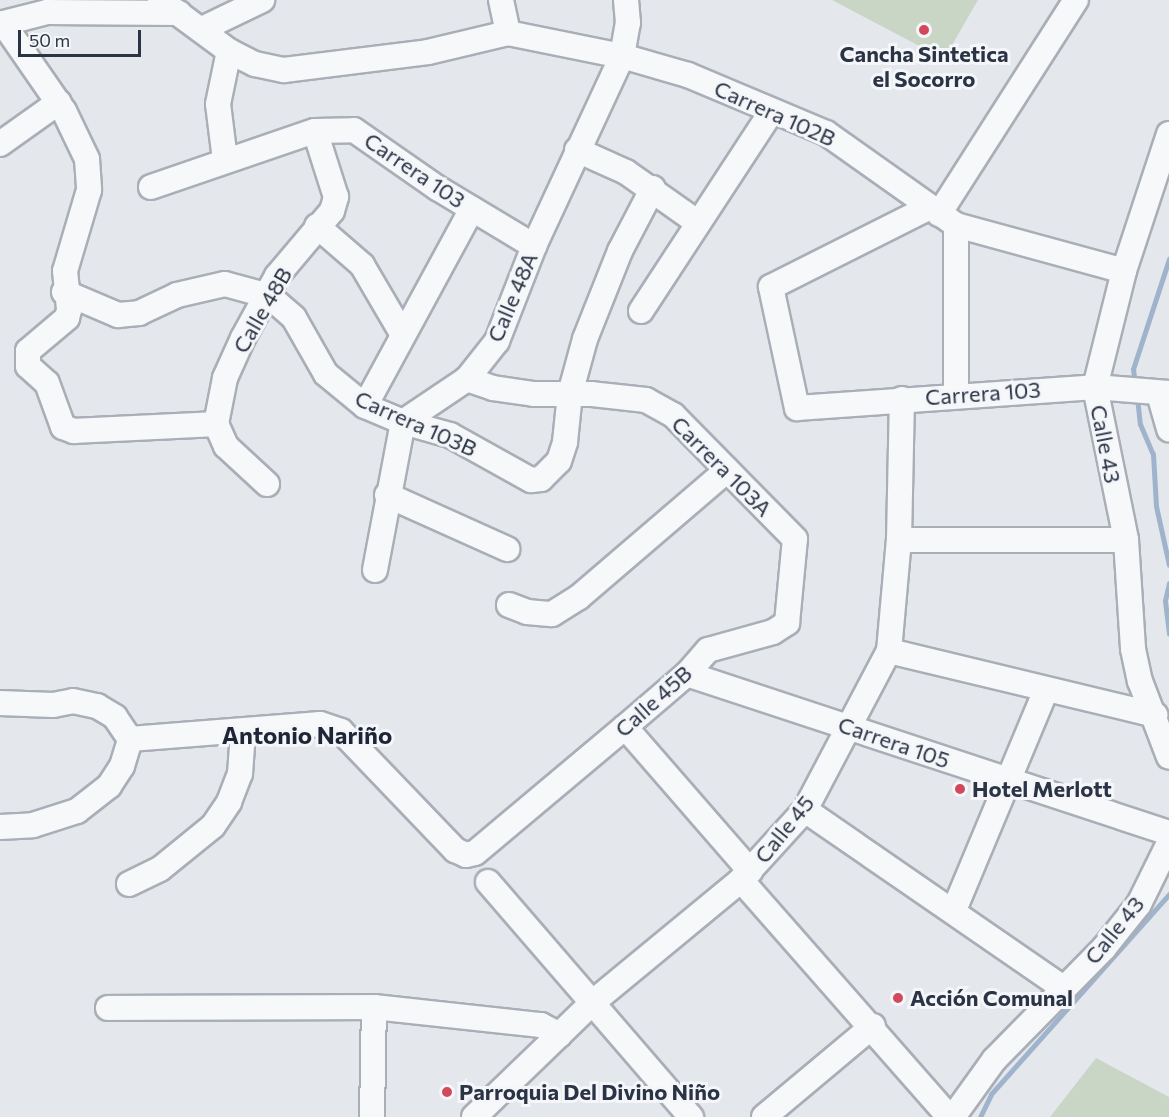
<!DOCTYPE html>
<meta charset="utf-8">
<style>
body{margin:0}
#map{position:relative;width:1169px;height:1117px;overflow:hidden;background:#e4e7ec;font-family:Commissioner,sans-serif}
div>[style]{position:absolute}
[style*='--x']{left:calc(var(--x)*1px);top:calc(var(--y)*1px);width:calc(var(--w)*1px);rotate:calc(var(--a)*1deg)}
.green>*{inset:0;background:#c9d6c5}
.stream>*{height:5px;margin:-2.5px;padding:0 2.5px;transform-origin:2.5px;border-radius:2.5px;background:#9fb4cc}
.roads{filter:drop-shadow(2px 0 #a9aeb7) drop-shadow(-2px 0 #a9aeb7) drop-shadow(0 2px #a9aeb7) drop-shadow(0 -2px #a9aeb7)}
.minor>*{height:24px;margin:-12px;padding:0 12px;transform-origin:12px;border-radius:12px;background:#f7f8fa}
.dots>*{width:16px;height:16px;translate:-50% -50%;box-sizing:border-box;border:3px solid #f4f6f9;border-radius:50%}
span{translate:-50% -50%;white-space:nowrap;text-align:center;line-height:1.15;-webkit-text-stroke:6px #f4f6f9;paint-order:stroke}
.poi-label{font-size:22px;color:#2b3445;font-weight:700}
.left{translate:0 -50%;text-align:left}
.street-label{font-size:22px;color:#2b3445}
.neighbourhood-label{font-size:24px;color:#1d2536;font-weight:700}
.scale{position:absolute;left:18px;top:30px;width:123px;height:27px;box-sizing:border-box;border:3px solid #2b3445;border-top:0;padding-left:8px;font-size:18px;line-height:21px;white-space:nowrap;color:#2b3445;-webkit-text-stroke:4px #f4f6f9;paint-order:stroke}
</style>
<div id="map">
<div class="green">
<div style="clip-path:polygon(832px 0,978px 0,944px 59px)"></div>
<div style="clip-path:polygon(1096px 1058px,1169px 1097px,1169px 1117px,1050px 1117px)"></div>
</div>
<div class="stream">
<div style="--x:1135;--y:385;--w:16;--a:-97"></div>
<div style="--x:1133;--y:369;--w:116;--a:-71.9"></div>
<div style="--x:1137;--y:397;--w:27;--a:84"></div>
<div style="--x:1140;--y:424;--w:33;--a:67"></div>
<div style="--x:1153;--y:454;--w:52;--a:86.7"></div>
<div style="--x:1156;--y:506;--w:60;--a:77.6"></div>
<div style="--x:1169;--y:583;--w:18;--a:103"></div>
<div style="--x:1165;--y:601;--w:33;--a:83"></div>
<div style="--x:980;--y:1117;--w:25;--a:-64"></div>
<div style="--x:991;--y:1094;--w:268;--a:-48.3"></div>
</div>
<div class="roads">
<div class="minor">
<div style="--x:160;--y:0;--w:86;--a:36.5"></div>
<div style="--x:229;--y:51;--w:29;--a:27"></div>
<div style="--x:255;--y:64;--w:30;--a:12"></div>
<div style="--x:284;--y:70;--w:145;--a:-7.1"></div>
<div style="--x:428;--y:52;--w:82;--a:-13.4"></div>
<div style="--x:508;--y:33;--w:116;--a:11.4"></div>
<div style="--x:622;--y:56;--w:69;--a:16.1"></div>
<div style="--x:688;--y:75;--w:150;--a:22.8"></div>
<div style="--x:826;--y:133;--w:159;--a:35.3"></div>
<div style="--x:956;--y:225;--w:174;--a:15.3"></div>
<div style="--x:501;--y:0;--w:34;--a:78"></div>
<div style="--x:3;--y:23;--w:107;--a:55.3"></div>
<div style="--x:64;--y:111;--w:53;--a:64.4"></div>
<div style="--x:87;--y:159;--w:31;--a:86"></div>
<div style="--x:89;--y:190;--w:84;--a:106.5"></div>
<div style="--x:65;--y:271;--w:39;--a:84"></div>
<div style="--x:69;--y:310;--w:8;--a:104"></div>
<div style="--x:67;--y:318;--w:51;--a:139.8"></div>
<div style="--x:28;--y:351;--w:15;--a:90"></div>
<div style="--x:28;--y:366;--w:25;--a:42"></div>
<div style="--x:47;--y:383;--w:47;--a:70"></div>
<div style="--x:63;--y:427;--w:12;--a:20"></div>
<div style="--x:74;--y:431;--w:142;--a:-2.8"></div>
<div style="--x:0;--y:24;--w:49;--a:-14.3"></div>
<div style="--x:47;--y:12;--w:132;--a:0.4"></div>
<div style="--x:202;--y:29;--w:67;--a:-25.8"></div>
<div style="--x:1169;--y:134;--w:144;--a:108.2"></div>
<div style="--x:1124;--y:271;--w:120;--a:104"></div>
<div style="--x:1095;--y:387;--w:156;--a:78.5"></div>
<div style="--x:1126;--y:540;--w:109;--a:86.3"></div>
<div style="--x:1133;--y:649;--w:33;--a:78"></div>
<div style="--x:1140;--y:681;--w:81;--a:69.1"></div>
<div style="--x:0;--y:144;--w:72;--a:-35.4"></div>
<div style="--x:577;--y:150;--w:54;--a:24.2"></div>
<div style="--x:626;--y:172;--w:87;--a:35.2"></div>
<div style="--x:225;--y:160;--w:56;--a:-97.1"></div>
<div style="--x:218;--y:104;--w:54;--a:-78.3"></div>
<div style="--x:151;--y:187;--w:173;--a:-18.9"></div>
<div style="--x:315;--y:131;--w:39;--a:-1"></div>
<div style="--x:354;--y:130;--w:103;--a:34.8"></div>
<div style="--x:439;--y:189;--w:111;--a:31"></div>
<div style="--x:930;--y:207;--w:178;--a:153.3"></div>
<div style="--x:771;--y:287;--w:124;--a:77.9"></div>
<div style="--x:797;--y:408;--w:299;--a:-4"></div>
<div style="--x:1095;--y:387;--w:74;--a:4.6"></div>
<div style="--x:939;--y:214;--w:254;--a:-57.4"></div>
<div style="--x:956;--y:225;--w:169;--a:90"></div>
<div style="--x:317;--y:226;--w:60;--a:40.9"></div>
<div style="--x:362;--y:265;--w:81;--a:59.6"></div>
<div style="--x:64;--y:292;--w:59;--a:23.1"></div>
<div style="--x:118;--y:315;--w:21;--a:-5"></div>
<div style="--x:139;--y:313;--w:42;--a:-25.3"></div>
<div style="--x:177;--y:295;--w:49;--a:-12.9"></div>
<div style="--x:225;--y:284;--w:46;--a:15.3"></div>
<div style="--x:269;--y:296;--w:33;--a:41"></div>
<div style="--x:294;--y:318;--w:64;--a:60.3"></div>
<div style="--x:326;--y:374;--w:50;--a:39.4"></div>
<div style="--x:365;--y:406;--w:41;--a:22.8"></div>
<div style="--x:403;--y:422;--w:49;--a:15.5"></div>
<div style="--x:450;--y:435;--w:93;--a:29.1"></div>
<div style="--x:531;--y:480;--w:10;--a:-6"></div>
<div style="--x:541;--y:479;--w:25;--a:-45"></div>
<div style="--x:559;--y:461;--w:20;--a:-72"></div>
<div style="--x:565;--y:442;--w:48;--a:-84.1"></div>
<div style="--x:570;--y:394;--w:57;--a:-74.7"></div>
<div style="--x:585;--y:339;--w:95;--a:-68.3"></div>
<div style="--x:620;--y:251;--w:71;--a:-62.4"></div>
<div style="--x:641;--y:311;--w:239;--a:-56.8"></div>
<div style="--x:1159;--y:394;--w:37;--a:74"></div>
<div style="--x:365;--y:406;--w:224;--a:-61.5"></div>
<div style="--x:267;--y:484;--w:56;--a:-137.2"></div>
<div style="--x:226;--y:446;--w:24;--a:-114"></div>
<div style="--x:216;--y:424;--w:47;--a:-78.9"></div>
<div style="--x:225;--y:378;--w:44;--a:-65.8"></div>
<div style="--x:243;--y:338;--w:71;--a:-61.3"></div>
<div style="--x:277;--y:276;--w:85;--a:-49.8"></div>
<div style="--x:332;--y:211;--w:15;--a:-74"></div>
<div style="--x:336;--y:197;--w:69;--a:-107.7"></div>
<div style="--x:387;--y:495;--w:132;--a:24.2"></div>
<div style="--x:899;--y:540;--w:227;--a:0"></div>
<div style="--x:375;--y:570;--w:151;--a:-79.3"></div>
<div style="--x:403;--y:422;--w:77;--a:-33.9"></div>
<div style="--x:467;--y:379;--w:48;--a:-51.7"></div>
<div style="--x:497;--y:341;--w:102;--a:-68.7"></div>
<div style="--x:534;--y:246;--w:209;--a:-65.1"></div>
<div style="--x:622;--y:56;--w:34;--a:-80"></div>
<div style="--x:628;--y:23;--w:23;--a:-95"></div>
<div style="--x:509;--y:605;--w:19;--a:21"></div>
<div style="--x:527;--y:612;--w:25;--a:5"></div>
<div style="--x:552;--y:614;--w:32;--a:-32"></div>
<div style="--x:579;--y:597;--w:195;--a:-40.6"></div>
<div style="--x:889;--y:651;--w:274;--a:13.5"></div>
<div style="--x:687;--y:674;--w:508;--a:18.26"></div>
<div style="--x:0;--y:703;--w:53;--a:2.2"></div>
<div style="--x:53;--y:705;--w:20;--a:-11"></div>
<div style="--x:73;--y:701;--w:25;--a:12"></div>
<div style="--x:97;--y:706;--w:21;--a:31"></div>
<div style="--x:115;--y:717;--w:27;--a:56"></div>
<div style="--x:625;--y:727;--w:191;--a:49"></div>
<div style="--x:130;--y:739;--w:191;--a:-4.5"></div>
<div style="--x:320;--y:724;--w:22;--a:18"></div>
<div style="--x:341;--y:731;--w:165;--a:46.2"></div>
<div style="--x:455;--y:850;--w:12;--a:24"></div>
<div style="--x:466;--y:855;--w:9;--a:-13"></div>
<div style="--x:475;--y:853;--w:196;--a:-40"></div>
<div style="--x:625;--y:727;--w:82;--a:-40.5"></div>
<div style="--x:687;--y:674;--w:32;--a:-49"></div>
<div style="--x:708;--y:650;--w:67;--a:-15.5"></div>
<div style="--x:773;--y:632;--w:17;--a:-33"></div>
<div style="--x:787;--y:623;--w:84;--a:-84.6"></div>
<div style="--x:795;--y:539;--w:174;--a:-134.5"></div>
<div style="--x:673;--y:415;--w:31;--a:-151"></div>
<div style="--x:646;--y:400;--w:54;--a:-173.7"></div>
<div style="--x:592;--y:394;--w:58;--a:180"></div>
<div style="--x:534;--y:394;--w:41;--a:-171.7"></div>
<div style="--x:493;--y:388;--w:28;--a:-161"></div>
<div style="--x:805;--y:810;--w:313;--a:34.6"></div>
<div style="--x:0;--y:827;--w:33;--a:-3"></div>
<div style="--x:33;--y:825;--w:46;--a:-17.7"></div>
<div style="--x:77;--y:811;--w:41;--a:-38"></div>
<div style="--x:109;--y:786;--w:24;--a:-57"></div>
<div style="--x:122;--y:766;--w:28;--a:-73"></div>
<div style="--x:741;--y:880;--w:315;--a:48.7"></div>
<div style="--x:488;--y:882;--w:311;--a:49.2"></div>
<div style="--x:129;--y:884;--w:34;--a:-26"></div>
<div style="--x:160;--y:869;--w:68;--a:-39.1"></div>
<div style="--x:213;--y:826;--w:29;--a:-56"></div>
<div style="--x:229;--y:802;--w:30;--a:-69"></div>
<div style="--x:240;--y:774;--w:42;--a:-85.9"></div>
<div style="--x:954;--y:910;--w:238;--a:-67.3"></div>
<div style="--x:108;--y:1008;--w:266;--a:-0.2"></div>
<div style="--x:372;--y:1117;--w:110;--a:-89"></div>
<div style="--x:374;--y:1007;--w:168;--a:6.2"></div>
<div style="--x:541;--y:1025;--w:21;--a:28"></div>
<div style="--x:474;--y:1117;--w:164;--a:-44"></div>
<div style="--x:592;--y:1003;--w:193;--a:-39.5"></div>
<div style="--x:741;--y:880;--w:95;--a:-47.6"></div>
<div style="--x:805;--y:810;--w:180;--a:-62.2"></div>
<div style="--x:889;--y:651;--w:111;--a:-84.9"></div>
<div style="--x:899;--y:540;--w:141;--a:-88.8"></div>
<div style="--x:764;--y:1117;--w:142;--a:-39.9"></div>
<div style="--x:953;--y:1117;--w:70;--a:-54.3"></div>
<div style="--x:994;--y:1060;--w:157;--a:-45.5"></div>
<div style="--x:1104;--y:948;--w:56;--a:-51.5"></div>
<div style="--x:1139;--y:904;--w:68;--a:-63.8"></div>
</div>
</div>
<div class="dots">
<div style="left:924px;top:30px;background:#d1495b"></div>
<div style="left:960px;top:789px;background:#d1495b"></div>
<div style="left:898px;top:998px;background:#d1495b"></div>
<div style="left:447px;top:1092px;background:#d1495b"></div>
</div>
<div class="poi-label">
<span style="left:924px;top:66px">Cancha Sintetica<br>el Socorro</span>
<span class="left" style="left:972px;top:789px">Hotel Merlott</span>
<span class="left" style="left:910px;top:998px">Acción Comunal</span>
<span class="left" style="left:459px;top:1092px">Parroquia Del Divino Niño</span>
</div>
<div class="street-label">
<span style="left:775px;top:113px;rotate:24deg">Carrera 102B</span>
<span style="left:415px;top:170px;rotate:34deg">Carrera 103</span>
<span style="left:512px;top:297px;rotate:-67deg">Calle 48A</span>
<span style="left:262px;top:310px;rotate:-60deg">Calle 48B</span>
<span style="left:983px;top:393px;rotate:-4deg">Carrera 103</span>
<span style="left:416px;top:423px;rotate:24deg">Carrera 103B</span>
<span style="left:1106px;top:444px;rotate:79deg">Calle 43</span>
<span style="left:722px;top:466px;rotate:45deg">Carrera 103A</span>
<span style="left:653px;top:701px;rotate:-42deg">Calle 45B</span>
<span style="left:894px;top:742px;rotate:19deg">Carrera 105</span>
<span style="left:784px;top:829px;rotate:-51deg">Calle 45</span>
<span style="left:1114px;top:930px;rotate:-51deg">Calle 43</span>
</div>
<div class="neighbourhood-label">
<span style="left:307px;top:735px">Antonio Nariño</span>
</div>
<div class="scale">50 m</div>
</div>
